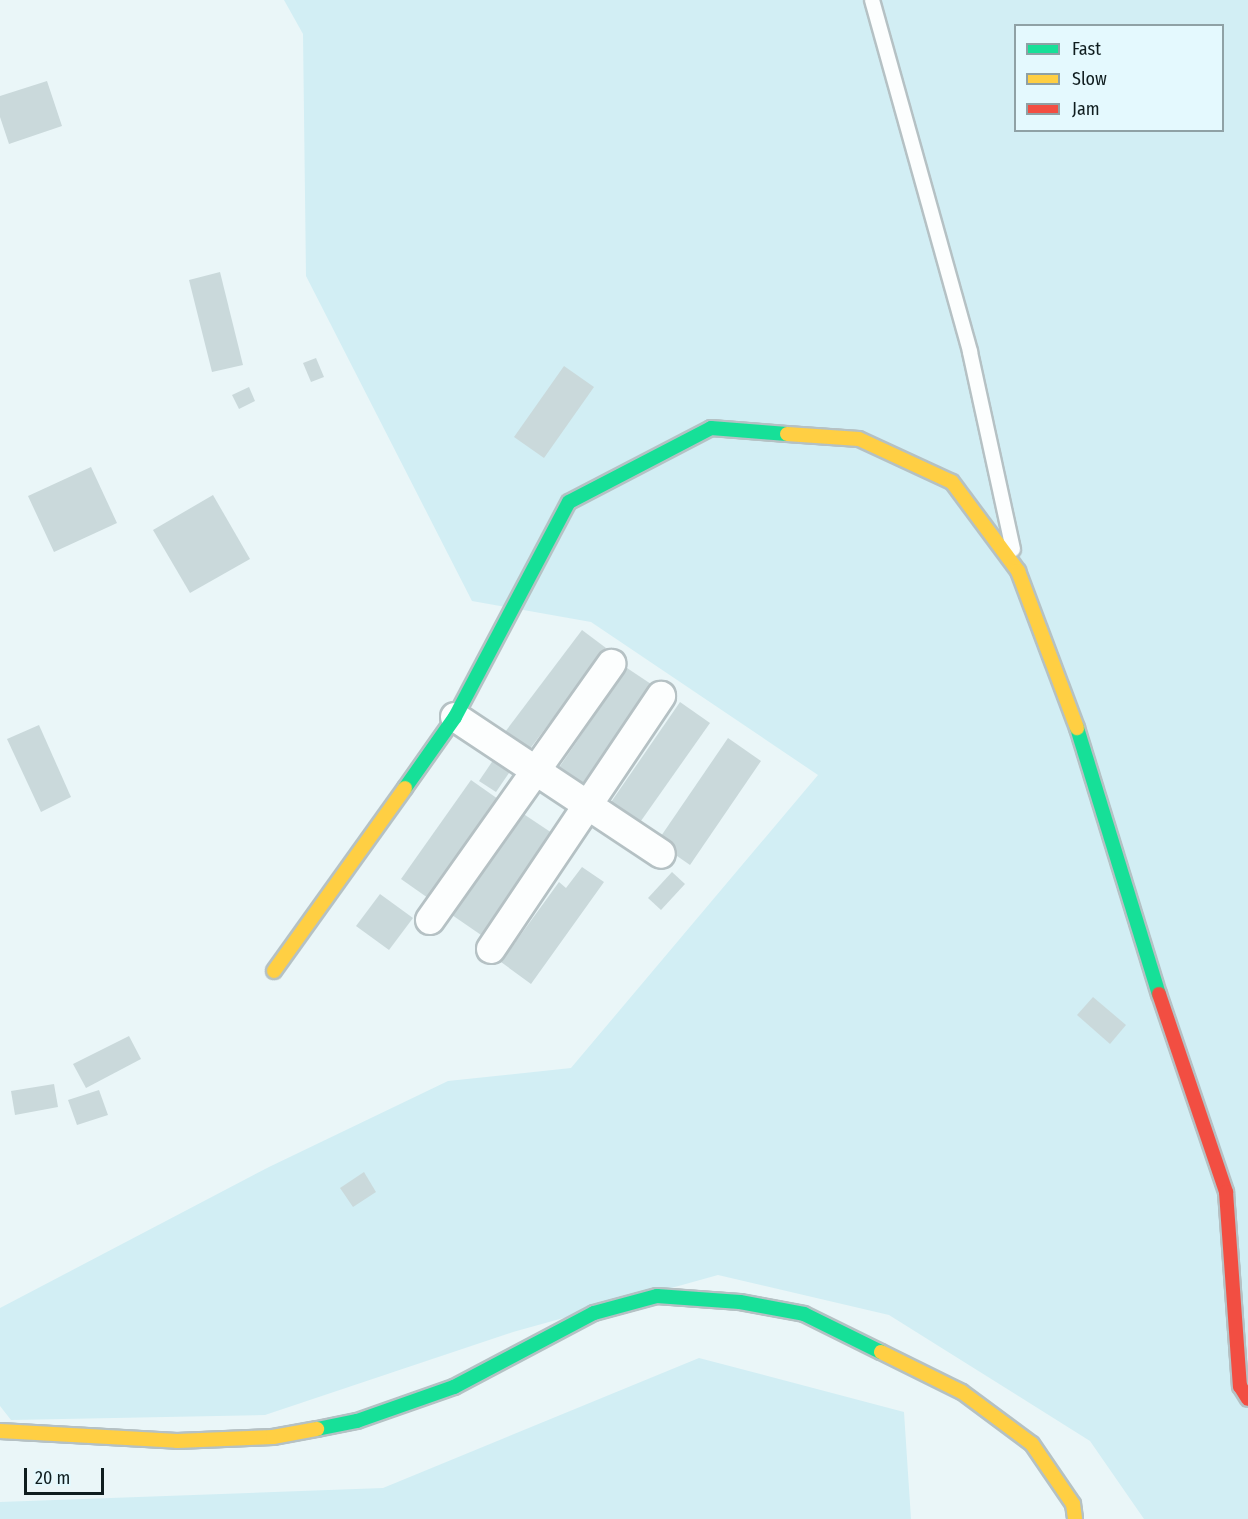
<!DOCTYPE html>
<style>
body{margin:0}
#map{position:relative;width:1248px;height:1519px;overflow:hidden;background:#eaf6f8;font-family:"Fira Sans Condensed",sans-serif}
div>[style]{position:absolute}
[style*='--x']{left:calc(var(--x)*1px);top:calc(var(--y)*1px);width:calc(var(--w)*1px);rotate:calc(var(--a)*1deg)}
.green>*{inset:0;background:#d2eef4}
.building>*{inset:0;background:#cad9db}
.roads{filter:drop-shadow(2px 0 #b5c1c4) drop-shadow(-2px 0 #b5c1c4) drop-shadow(0 2px #b5c1c4) drop-shadow(0 -2px #b5c1c4)}
.lane>*{height:14px;margin:-7px;padding:0 7px;transform-origin:7px;border-radius:7px;background:#fcfefe}
.street>*{height:28px;margin:-14px;padding:0 14px;transform-origin:14px;border-radius:14px;background:#fcfefe}
.fast>*{height:14px;margin:-7px;padding:0 7px;transform-origin:7px;border-radius:7px;background:#16e098}
.slow>*{height:14px;margin:-7px;padding:0 7px;transform-origin:7px;border-radius:7px;background:#ffcf43}
.jam>*{height:14px;margin:-7px;padding:0 7px;transform-origin:7px;border-radius:7px;background:#f24e42}
span{translate:-50% -50%;white-space:nowrap;text-align:center;line-height:1.15;-webkit-text-stroke:4.5px #e4f9fe;paint-order:stroke}
.legend{position:absolute;left:1014px;top:24px;width:210px;height:108px;box-sizing:border-box;background:#e4f9fe;border:2px solid #8fa1a5;margin:0;padding:8px 10px;list-style:none;font-size:18px;color:#0f1d1f}
.legend li{display:flex;align-items:center;gap:12px;height:30px}
.legend b{width:30px;border:2px solid #8fa1a5}
.scale{position:absolute;left:24px;top:1468px;width:80px;height:27px;box-sizing:border-box;border:3px solid #0f1d1f;border-top:0;padding-left:8px;font-size:18px;line-height:21px;white-space:nowrap;color:#0f1d1f;-webkit-text-stroke:4px #e4f9fe;paint-order:stroke}
</style>
<div id="map">
<div class="green">
<div style="clip-path:polygon(evenodd,284px 0,1248px 0,1248px 1519px,1144px 1519px,1090px 1441px,889px 1315px,718px 1275px,513px 1332px,265px 1415px,11px 1420px,0 1406px,0 1308px,269px 1167px,448px 1081px,571px 1068px,818px 775px,591px 622px,472px 601px,306px 276px,303px 34px,284px 0,1016px 26px,1222px 26px,1222px 130px,1016px 130px,1016px 26px)"></div>
<div style="clip-path:polygon(699px 1358px,904px 1412px,911px 1519px,0 1519px,0 1502px,383px 1488px)"></div>
</div>
<div class="building">
<div style="clip-path:polygon(47px 81px,62px 126px,9px 144px,0 117px,0 96px)"></div>
<div style="clip-path:polygon(220px 272px,243px 365px,212px 372px,189px 280px)"></div>
<div style="clip-path:polygon(316px 358px,324px 377px,311px 382px,303px 363px)"></div>
<div style="clip-path:polygon(564px 366px,594px 387px,544px 458px,514px 437px)"></div>
<div style="clip-path:polygon(249px 387px,255px 401px,239px 409px,232px 395px)"></div>
<div style="clip-path:polygon(91px 467px,117px 523px,54px 552px,28px 496px)"></div>
<div style="clip-path:polygon(213px 495px,250px 559px,190px 593px,153px 530px)"></div>
<div style="clip-path:polygon(582px 630px,606px 648px,529px 750px,505px 732px)"></div>
<div style="clip-path:polygon(627px 668px,654px 686px,584px 790px,556px 772px)"></div>
<div style="clip-path:polygon(680px 702px,710px 723px,636px 828px,607px 808px)"></div>
<div style="clip-path:polygon(39px 725px,71px 797px,41px 812px,7px 739px)"></div>
<div style="clip-path:polygon(728px 738px,761px 761px,690px 865px,657px 842px)"></div>
<div style="clip-path:polygon(496px 756px,513px 767px,496px 792px,479px 781px)"></div>
<div style="clip-path:polygon(471px 780px,498px 799px,428px 898px,401px 879px)"></div>
<div style="clip-path:polygon(522px 813px,555px 835px,484px 937px,452px 915px)"></div>
<div style="clip-path:polygon(582px 867px,604px 882px,531px 984px,501px 962px,559px 882px,566px 888px)"></div>
<div style="clip-path:polygon(672px 872px,685px 884px,661px 910px,648px 898px)"></div>
<div style="clip-path:polygon(380px 894px,413px 918px,389px 950px,356px 926px)"></div>
<div style="clip-path:polygon(1093px 997px,1126px 1025px,1110px 1044px,1077px 1015px)"></div>
<div style="clip-path:polygon(129px 1036px,141px 1059px,86px 1088px,73px 1064px)"></div>
<div style="clip-path:polygon(54px 1084px,58px 1107px,15px 1115px,11px 1091px)"></div>
<div style="clip-path:polygon(99px 1090px,108px 1115px,77px 1125px,68px 1100px)"></div>
<div style="clip-path:polygon(364px 1172px,376px 1192px,353px 1207px,340px 1188px)"></div>
</div>
<div class="roads">
<div class="lane">
<div style="--x:872;--y:0;--w:365;--a:74.4"></div>
<div style="--x:970;--y:352;--w:202;--a:77.7"></div>
</div>
<div class="street">
<div style="--x:455;--y:717;--w:247;--a:33.6"></div>
<div style="--x:430;--y:920;--w:314;--a:-54.7"></div>
<div style="--x:491;--y:949;--w:305;--a:-56.1"></div>
</div>
<div class="fast">
<div style="--x:1077;--y:728;--w:278;--a:72.9"></div>
<div style="--x:405;--y:788;--w:87;--a:-54.8"></div>
<div style="--x:455;--y:717;--w:243;--a:-62.1"></div>
<div style="--x:569;--y:502;--w:160;--a:-27.5"></div>
<div style="--x:711;--y:428;--w:76;--a:4.5"></div>
<div style="--x:317;--y:1429;--w:41;--a:-11.3"></div>
<div style="--x:357;--y:1421;--w:103;--a:-19.3"></div>
<div style="--x:454;--y:1387;--w:158;--a:-27.9"></div>
<div style="--x:594;--y:1313;--w:65;--a:-15.1"></div>
<div style="--x:657;--y:1296;--w:83;--a:4.1"></div>
<div style="--x:740;--y:1302;--w:65;--a:10.6"></div>
<div style="--x:804;--y:1314;--w:86;--a:26.3"></div>
</div>
<div class="slow">
<div style="--x:787;--y:434;--w:72;--a:4"></div>
<div style="--x:859;--y:439;--w:102;--a:24.8"></div>
<div style="--x:952;--y:482;--w:111;--a:53.4"></div>
<div style="--x:1018;--y:571;--w:168;--a:69.4"></div>
<div style="--x:274;--y:971;--w:225;--a:-54.4"></div>
<div style="--x:881;--y:1352;--w:90;--a:26.3"></div>
<div style="--x:962;--y:1392;--w:87;--a:36.6"></div>
<div style="--x:1032;--y:1444;--w:73;--a:55.7"></div>
<div style="--x:1073;--y:1504;--w:15;--a:82"></div>
<div style="--x:0;--y:1431;--w:177;--a:3.2"></div>
<div style="--x:177;--y:1441;--w:96;--a:-2.4"></div>
<div style="--x:273;--y:1437;--w:45;--a:-10.3"></div>
</div>
<div class="jam">
<div style="--x:1159;--y:994;--w:209;--a:71.3"></div>
<div style="--x:1226;--y:1192;--w:195;--a:85.9"></div>
<div style="--x:1240;--y:1386;--w:15;--a:58"></div>
</div>
</div>
<ul class="legend">
<li><b style="height:8px;background:#16e098"></b>Fast</li>
<li><b style="height:8px;background:#ffcf43"></b>Slow</li>
<li><b style="height:8px;background:#f24e42"></b>Jam</li>
</ul>
<div class="scale">20 m</div>
</div>
